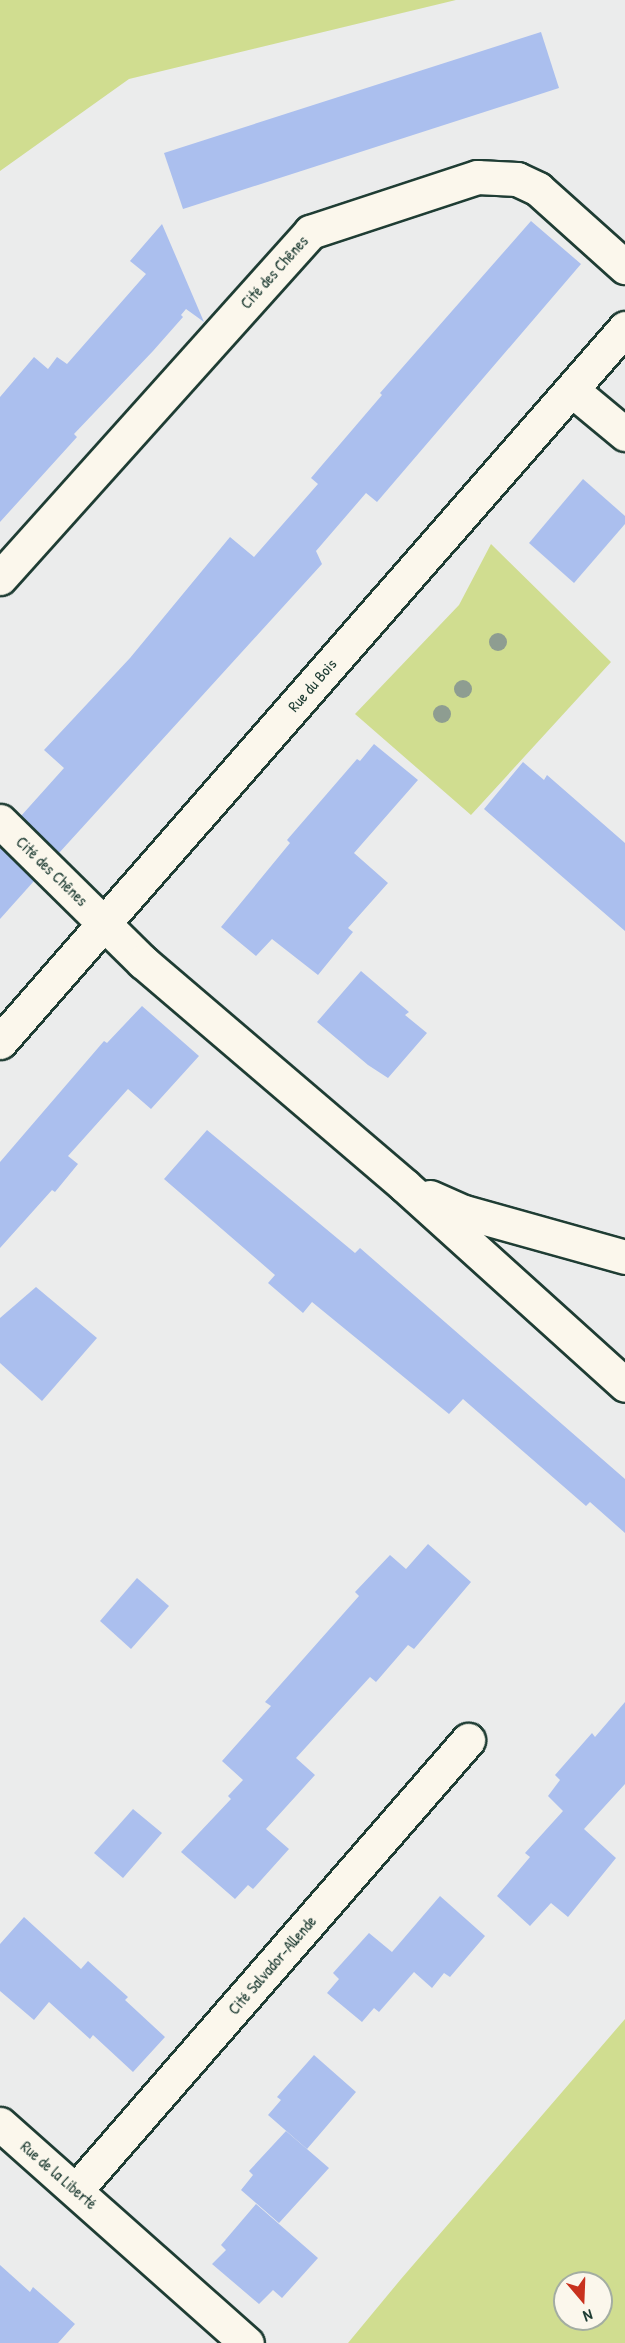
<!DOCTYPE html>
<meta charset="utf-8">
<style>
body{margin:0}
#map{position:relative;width:625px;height:2343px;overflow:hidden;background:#ebecec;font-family:"Patrick Hand",sans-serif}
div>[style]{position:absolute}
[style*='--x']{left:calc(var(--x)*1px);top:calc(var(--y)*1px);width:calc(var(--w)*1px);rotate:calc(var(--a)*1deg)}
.green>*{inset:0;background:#d0dd90}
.building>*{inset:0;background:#abbfee}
.roads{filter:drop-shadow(2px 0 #1f3d34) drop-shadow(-2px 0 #1f3d34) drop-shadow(0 2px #1f3d34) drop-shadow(0 -2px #1f3d34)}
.minor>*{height:33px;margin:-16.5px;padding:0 16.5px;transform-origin:16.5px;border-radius:16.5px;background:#fbf7ec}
.trees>*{width:18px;height:18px;margin:-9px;border-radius:50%;background:#8e9d91}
span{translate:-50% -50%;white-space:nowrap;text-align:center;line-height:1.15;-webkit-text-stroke:5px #fbf7ec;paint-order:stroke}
.street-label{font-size:16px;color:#1f3d34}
.north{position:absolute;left:553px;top:2271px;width:60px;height:60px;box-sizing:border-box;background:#fbf7ec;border:2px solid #a3ada2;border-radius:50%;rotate:161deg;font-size:16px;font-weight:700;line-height:24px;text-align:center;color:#1f3d34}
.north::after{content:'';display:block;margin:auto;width:21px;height:27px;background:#c8321e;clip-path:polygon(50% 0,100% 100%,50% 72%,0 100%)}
</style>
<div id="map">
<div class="green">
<div style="clip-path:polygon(0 0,456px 0,129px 79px,0 171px)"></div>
<div style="clip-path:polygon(491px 544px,611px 662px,471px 815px,355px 714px,459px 605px)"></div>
<div style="clip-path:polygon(evenodd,625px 2019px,625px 2343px,348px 2343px,401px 2279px,625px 2019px,565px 2283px,601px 2283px,601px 2319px,565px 2319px,565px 2283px)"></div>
</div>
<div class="building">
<div style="clip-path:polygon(541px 32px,559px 88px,183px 209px,164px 153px)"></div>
<div style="clip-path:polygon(531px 221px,581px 264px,377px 502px,366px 493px,316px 551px,322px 564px,59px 853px,21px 816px,64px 768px,44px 750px,130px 658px,230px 537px,254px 557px,318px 484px,311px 478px,382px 395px,380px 393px)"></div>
<div style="clip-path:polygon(162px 224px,204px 322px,186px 309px,181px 315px,183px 317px,153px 351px,74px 434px,77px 437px,0 522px,0 397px,34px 357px,48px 369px,57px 357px,67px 364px,146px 274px,130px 261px)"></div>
<div style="clip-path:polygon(583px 479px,625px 516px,625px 524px,574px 583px,529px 543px)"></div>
<div style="clip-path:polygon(374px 744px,418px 780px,354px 853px,388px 883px,348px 928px,353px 932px,318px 975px,272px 939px,256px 956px,221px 927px,290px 843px,287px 840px,357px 759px,360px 761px)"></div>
<div style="clip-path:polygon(523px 762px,544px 780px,547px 775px,625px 843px,625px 931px,484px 809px)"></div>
<div style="clip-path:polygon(0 847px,34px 881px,0 919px)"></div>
<div style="clip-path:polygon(361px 971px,409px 1012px,405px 1015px,427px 1033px,388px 1078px,368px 1065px,317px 1022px)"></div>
<div style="clip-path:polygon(142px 1006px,199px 1056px,151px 1109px,128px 1089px,68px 1156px,78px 1164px,55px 1192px,52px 1190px,0 1248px,0 1162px,104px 1041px,107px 1043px)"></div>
<div style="clip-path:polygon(207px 1130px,355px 1253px,360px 1248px,625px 1479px,625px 1533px,590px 1502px,586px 1506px,463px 1399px,449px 1414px,312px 1302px,303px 1313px,268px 1283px,275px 1275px,164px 1179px)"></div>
<div style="clip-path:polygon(36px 1287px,97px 1338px,42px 1401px,0 1363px,0 1318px)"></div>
<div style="clip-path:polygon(428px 1544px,471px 1582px,414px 1649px,408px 1645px,376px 1682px,370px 1677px,296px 1758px,315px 1775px,266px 1829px,289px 1849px,253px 1889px,248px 1885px,235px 1899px,181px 1852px,231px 1799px,228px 1796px,243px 1780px,222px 1761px,271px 1706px,265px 1702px,359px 1596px,355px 1592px,390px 1555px,406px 1569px)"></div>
<div style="clip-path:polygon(137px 1578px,169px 1606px,131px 1649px,100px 1621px)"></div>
<div style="clip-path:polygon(625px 1702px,625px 1784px,584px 1829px,616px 1858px,568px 1917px,551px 1903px,530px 1926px,497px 1896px,530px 1857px,525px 1853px,563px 1811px,548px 1796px,560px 1780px,555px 1775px,592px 1733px,595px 1737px)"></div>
<div style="clip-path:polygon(133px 1809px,162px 1833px,123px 1878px,94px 1853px)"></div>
<div style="clip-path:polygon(440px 1896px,485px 1936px,450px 1977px,444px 1973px,432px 1988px,414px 1972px,379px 2012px,374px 2008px,362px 2022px,327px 1993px,339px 1979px,333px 1973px,369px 1933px,392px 1952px)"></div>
<div style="clip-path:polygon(24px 1917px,81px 1969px,88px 1961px,128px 1997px,125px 2000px,165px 2037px,133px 2072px,93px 2035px,90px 2039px,49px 2002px,34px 2020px,0 1991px,0 1944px)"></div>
<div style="clip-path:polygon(314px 2055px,356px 2092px,307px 2149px,268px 2115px,281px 2100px,277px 2097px)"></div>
<div style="clip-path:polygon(286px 2131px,329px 2168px,279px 2223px,241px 2190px,253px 2175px,249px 2171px)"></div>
<div style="clip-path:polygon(256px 2204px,318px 2258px,282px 2298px,273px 2290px,259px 2304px,212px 2264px,226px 2250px,221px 2245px)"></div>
<div style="clip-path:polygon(0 2265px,30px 2292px,33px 2287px,75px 2324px,58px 2343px,0 2343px)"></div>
</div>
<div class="roads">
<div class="minor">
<div style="--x:572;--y:390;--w:69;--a:39.7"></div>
<div style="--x:0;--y:578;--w:465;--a:-48.1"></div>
<div style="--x:310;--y:232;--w:176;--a:-18.2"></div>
<div style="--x:477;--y:177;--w:40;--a:2.9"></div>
<div style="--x:517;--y:179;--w:23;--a:25"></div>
<div style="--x:538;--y:189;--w:117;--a:41.9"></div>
<div style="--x:0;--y:821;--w:201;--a:44.6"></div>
<div style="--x:143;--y:962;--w:343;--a:40.5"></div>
<div style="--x:404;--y:1185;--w:298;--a:42.1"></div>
<div style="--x:0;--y:1042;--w:949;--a:-48.8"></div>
<div style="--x:430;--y:1197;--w:37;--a:24"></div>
<div style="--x:464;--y:1212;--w:167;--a:15.6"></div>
<div style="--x:0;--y:2124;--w:330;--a:41.6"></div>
<div style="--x:76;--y:2190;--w:597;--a:-48.94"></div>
</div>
</div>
<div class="trees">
<div style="left:498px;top:642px"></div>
<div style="left:463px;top:689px"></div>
<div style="left:442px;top:714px"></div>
</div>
<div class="street-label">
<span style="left:274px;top:272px;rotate:-48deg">Cité des Chênes</span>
<span style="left:312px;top:685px;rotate:-49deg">Rue du Bois</span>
<span style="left:52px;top:871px;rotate:44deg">Cité des Chênes</span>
<span style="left:272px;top:1965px;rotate:-49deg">Cité Salvador-Allende</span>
<span style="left:59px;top:2175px;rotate:41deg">Rue de la Liberté</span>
</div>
<div class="north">N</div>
</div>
